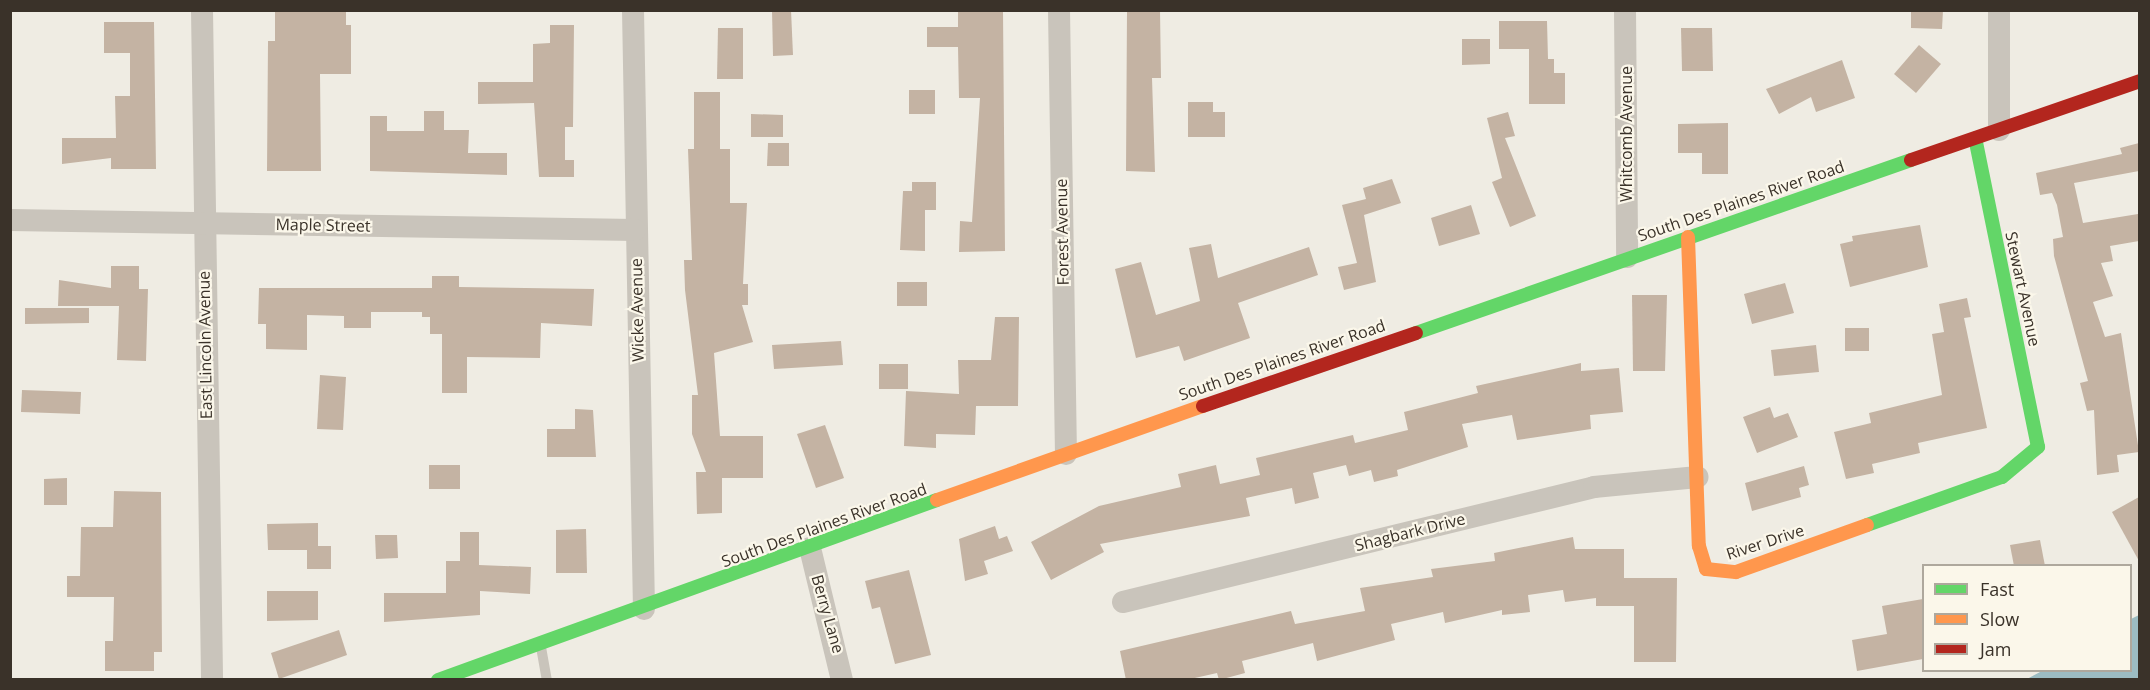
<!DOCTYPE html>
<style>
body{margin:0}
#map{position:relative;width:2150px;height:690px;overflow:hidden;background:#efece3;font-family:"Open Sans",sans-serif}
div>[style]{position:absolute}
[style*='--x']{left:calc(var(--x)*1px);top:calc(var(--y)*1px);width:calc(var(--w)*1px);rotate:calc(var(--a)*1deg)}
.water>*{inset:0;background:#9cbcc2}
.building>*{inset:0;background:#c4b3a3}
.lane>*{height:10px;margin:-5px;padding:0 5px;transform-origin:5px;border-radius:5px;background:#c9c4bb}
.street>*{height:22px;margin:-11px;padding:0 11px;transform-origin:11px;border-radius:11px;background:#c9c4bb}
.fast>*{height:14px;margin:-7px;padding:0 7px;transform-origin:7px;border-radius:7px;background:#63d668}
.slow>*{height:14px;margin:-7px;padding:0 7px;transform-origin:7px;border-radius:7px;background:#ff974d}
.jam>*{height:14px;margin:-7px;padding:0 7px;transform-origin:7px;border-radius:7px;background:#b3261e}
span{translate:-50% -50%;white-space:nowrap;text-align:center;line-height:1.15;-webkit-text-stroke:4.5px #fbf7ea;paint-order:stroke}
.street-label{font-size:16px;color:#3a3229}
.frame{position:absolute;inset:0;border:12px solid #3a3229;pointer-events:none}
.legend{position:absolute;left:1922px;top:564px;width:210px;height:108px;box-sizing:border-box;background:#fbf7ea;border:2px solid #aea89d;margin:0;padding:8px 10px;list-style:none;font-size:18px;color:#3a3229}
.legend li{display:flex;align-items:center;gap:12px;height:30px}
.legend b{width:30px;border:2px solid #aea89d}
</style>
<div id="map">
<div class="water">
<div style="clip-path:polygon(2139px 615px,2139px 679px,2027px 679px,2042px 671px,2130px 670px,2131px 619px)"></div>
</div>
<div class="building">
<div style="clip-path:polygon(275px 10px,346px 10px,346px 25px,351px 25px,351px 74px,320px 74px,321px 171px,267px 171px,268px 41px,275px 41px)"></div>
<div style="clip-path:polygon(772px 10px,791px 10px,793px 55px,773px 56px)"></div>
<div style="clip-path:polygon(958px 10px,1003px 10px,1005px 251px,959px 252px,960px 221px,972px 222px,980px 98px,959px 98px,958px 47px,927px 47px,927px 27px,958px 27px)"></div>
<div style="clip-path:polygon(1127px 10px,1160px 10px,1161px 78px,1152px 78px,1155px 172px,1126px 171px)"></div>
<div style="clip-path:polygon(1911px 10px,1943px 10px,1942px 29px,1911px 28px)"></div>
<div style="clip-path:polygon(1499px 21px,1547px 21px,1548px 59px,1554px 59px,1554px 73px,1565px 73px,1565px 104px,1529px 104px,1529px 49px,1499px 49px)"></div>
<div style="clip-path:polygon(104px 22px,154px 22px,156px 169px,111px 169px,111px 158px,62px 164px,62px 138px,116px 138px,115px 96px,130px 96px,130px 53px,104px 53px)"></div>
<div style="clip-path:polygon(550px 25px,574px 25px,573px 127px,565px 127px,565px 160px,574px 160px,574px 177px,539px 177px,534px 103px,478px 104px,478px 82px,533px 82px,533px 44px,550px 43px)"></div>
<div style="clip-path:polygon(718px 28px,743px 28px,743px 79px,717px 79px)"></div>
<div style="clip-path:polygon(1681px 28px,1712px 28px,1713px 71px,1682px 71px)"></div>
<div style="clip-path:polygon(1462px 39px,1490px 39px,1490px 64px,1462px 65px)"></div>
<div style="clip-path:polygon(1919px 45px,1941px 64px,1916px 93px,1894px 74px)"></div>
<div style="clip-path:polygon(1842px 60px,1855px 98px,1816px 112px,1811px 97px,1779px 114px,1766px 89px)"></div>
<div style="clip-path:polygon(909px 90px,935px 90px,935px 114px,909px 114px)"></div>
<div style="clip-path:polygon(694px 92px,720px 92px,720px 149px,730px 149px,730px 203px,747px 203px,743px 284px,748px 284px,748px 305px,742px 305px,753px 342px,714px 353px,720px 436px,763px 436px,763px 478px,722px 478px,722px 513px,697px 514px,696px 472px,706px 472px,692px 434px,692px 395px,698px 395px,685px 290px,684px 260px,692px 260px,688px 149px,694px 149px)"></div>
<div style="clip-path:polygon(1188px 102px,1213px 102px,1213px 112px,1225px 112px,1225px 137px,1188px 137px)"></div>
<div style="clip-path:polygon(424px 111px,444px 111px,444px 130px,469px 130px,468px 153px,507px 153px,507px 175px,370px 171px,370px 116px,387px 116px,387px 131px,424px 131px)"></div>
<div style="clip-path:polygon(1508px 112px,1515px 136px,1505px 138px,1536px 216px,1510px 227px,1492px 182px,1502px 178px,1487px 118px)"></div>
<div style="clip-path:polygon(751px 114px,783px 115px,783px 137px,751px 137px)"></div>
<div style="clip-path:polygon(1728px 123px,1728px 174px,1702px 174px,1702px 153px,1678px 153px,1678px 124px)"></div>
<div style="clip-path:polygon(768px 143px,789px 143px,789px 166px,767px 166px)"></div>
<div style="clip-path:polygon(2139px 143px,2139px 171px,2074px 183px,2083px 223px,2138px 214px,2139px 224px,2139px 241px,2110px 246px,2113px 261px,2101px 263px,2113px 296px,2093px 302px,2105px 337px,2121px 333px,2139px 452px,2117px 455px,2119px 472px,2097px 475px,2094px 410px,2087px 411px,2080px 383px,2088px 381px,2054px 256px,2053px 239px,2063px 237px,2057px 205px,2052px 193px,2040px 195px,2036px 173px,2122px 154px,2120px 148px)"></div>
<div style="clip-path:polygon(1392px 179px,1401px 203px,1364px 215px,1376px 282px,1344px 290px,1338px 267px,1357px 263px,1342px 205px,1366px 199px,1363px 188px)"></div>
<div style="clip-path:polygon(912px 182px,936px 182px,936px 210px,925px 210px,925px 251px,900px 250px,903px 191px,912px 191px)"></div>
<div style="clip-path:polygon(1471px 205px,1480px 234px,1439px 246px,1431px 218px)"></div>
<div style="clip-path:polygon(1920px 225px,1928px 267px,1850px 287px,1840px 244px,1853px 241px,1852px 236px)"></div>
<div style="clip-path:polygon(1211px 244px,1218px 278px,1309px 247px,1318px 275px,1238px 303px,1250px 338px,1184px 361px,1179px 346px,1136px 358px,1115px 269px,1141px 262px,1156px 315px,1200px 301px,1189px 248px)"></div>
<div style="clip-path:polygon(111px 266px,139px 266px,139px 289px,148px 289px,146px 361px,117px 360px,119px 306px,58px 306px,59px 280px,111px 288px)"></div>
<div style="clip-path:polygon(432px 276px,459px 276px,459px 287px,594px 289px,592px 326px,541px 323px,540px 358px,467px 357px,467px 393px,442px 393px,442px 334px,430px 334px,430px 317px,422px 317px,422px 312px,371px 312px,371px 328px,344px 328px,344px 316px,307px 315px,307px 350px,266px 349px,266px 324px,258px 324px,259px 288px,432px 288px)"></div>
<div style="clip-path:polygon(897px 282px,927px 282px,927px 306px,897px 306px)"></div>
<div style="clip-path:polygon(1785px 283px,1794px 313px,1752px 324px,1744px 294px)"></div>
<div style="clip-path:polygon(1632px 295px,1667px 295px,1665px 371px,1633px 371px)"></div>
<div style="clip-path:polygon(1967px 298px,1971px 317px,1964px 318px,1987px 428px,1918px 443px,1920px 453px,1872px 464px,1874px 473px,1846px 479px,1834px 432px,1871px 423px,1869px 413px,1942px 395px,1932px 334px,1944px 332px,1939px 304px)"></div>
<div style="clip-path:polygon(25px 308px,89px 308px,89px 323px,25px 324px)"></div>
<div style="clip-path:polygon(995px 317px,1019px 317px,1018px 406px,976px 406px,975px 435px,936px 434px,936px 448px,904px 446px,906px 391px,959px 394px,958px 360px,991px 360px)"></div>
<div style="clip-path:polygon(1845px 328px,1869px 328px,1869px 351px,1845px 351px)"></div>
<div style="clip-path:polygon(841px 341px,843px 365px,774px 369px,772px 345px)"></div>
<div style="clip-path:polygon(1816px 345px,1819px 372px,1774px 376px,1771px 350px)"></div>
<div style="clip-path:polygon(1581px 363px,1581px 371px,1619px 368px,1623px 412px,1590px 415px,1591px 429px,1517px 440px,1512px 415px,1462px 424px,1468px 447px,1397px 470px,1398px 476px,1374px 482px,1371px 470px,1349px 476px,1346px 465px,1313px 473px,1319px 498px,1295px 504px,1292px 488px,1246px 498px,1250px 516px,1100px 544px,1104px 552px,1051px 580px,1031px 542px,1099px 506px,1181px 487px,1178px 474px,1216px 465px,1220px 484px,1260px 475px,1256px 458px,1353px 435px,1355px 443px,1408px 430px,1404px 412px,1478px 393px,1476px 386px)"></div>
<div style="clip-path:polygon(879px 364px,908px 364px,908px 389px,879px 389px)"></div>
<div style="clip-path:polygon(320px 375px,346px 377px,343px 430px,317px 429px)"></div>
<div style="clip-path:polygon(22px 390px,81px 392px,80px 414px,21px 412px)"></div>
<div style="clip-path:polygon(1770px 407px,1774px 418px,1788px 413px,1798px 437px,1757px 453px,1743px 417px)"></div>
<div style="clip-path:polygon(575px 409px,593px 410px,596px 457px,547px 457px,547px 429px,575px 429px)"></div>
<div style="clip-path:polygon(825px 425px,844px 478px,816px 488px,797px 434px)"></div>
<div style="clip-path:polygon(429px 465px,460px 465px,460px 489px,429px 489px)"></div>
<div style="clip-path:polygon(1804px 466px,1809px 485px,1799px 488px,1801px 497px,1752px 511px,1745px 483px)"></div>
<div style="clip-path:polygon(67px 478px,67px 505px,44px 505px,44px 479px)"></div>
<div style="clip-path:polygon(114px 491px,161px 492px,162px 652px,154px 652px,154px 671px,105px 671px,105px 641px,113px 641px,114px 597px,67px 597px,67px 576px,80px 576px,81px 527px,113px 527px)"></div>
<div style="clip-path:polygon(2139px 497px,2139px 561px,2112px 512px)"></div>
<div style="clip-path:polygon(318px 523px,318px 546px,331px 546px,331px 569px,307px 569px,307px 550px,268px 550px,267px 524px)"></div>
<div style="clip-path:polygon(995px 526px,999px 539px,1007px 536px,1013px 551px,984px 561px,988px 574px,965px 581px,959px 539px)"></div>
<div style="clip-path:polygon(586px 529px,587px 573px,556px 573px,556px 530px)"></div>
<div style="clip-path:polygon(460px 532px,479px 532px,479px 565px,531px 567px,530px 594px,480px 591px,480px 615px,384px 622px,384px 593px,446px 593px,446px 561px,460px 561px)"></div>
<div style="clip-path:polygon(375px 535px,397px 535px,398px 558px,376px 559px)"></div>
<div style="clip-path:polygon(1573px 537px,1575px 549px,1624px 549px,1624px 578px,1677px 578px,1676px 662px,1634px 662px,1634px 606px,1596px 606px,1596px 598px,1565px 602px,1563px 590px,1528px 595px,1530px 612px,1502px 615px,1502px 610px,1445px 623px,1443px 612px,1391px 624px,1395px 640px,1317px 661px,1313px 643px,1242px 661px,1245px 673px,1219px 680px,1217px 673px,1186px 680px,1126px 680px,1120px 651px,1291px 611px,1295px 624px,1365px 611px,1360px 588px,1433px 577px,1431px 569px,1495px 561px,1494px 553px)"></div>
<div style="clip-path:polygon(2040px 540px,2045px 566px,2014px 566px,2010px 545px)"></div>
<div style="clip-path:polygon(909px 570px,931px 655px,895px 664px,880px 607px,872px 609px,865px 581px)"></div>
<div style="clip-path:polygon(267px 591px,318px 591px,318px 620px,267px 621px)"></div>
<div style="clip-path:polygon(1923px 599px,1923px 659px,1857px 671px,1852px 640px,1887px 634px,1882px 606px)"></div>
<div style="clip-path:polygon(339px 630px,347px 655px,279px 679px,271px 653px)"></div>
</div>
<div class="lane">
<div style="--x:541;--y:647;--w:34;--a:80"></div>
</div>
<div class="street">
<div style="--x:202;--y:10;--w:670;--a:89.14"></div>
<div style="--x:633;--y:10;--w:599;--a:88.95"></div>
<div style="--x:1059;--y:10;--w:444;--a:89.1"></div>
<div style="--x:1625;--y:10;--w:247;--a:89.5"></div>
<div style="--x:1999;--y:130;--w:120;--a:-90"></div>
<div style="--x:10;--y:220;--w:625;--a:0.92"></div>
<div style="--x:810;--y:548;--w:136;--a:76.4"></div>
<div style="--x:1123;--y:602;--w:485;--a:-13.7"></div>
<div style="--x:1594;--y:487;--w:104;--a:-5.5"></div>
</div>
<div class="fast">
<div style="--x:1416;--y:333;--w:524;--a:-19.26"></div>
<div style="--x:1867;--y:525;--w:143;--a:-19.6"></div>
<div style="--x:2002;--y:477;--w:47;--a:-39.8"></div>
<div style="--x:2038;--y:447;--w:315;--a:-101.5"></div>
<div style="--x:438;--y:680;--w:530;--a:-19.84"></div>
</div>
<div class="slow">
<div style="--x:1688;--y:237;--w:309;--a:88"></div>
<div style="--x:1699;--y:546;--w:24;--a:73"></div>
<div style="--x:1706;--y:569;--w:30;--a:6"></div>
<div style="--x:1736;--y:572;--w:139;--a:-19.7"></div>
<div style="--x:937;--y:500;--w:282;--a:-19.5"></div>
</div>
<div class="jam">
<div style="--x:1911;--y:160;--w:242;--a:-19"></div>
<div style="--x:1203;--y:406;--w:225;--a:-18.9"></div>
</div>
<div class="street-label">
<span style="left:1626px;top:134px;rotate:-90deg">Whitcomb Avenue</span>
<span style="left:1741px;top:201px;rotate:-19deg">South Des Plaines River Road</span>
<span style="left:323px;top:225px;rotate:1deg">Maple Street</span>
<span style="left:1062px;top:232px;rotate:-91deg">Forest Avenue</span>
<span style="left:2023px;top:289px;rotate:78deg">Stewart Avenue</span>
<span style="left:637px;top:310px;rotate:-91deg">Wicke Avenue</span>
<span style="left:205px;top:345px;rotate:-91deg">East Lincoln Avenue</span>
<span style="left:1282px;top:360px;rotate:-19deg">South Des Plaines River Road</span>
<span style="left:824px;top:525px;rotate:-20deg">South Des Plaines River Road</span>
<span style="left:1410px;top:532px;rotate:-14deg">Shagbark Drive</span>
<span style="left:1765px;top:542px;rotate:-18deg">River Drive</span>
<span style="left:828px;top:614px;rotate:74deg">Berry Lane</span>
</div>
<div class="frame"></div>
<ul class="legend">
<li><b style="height:8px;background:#63d668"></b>Fast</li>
<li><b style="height:8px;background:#ff974d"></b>Slow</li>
<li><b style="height:8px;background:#b3261e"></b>Jam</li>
</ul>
</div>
